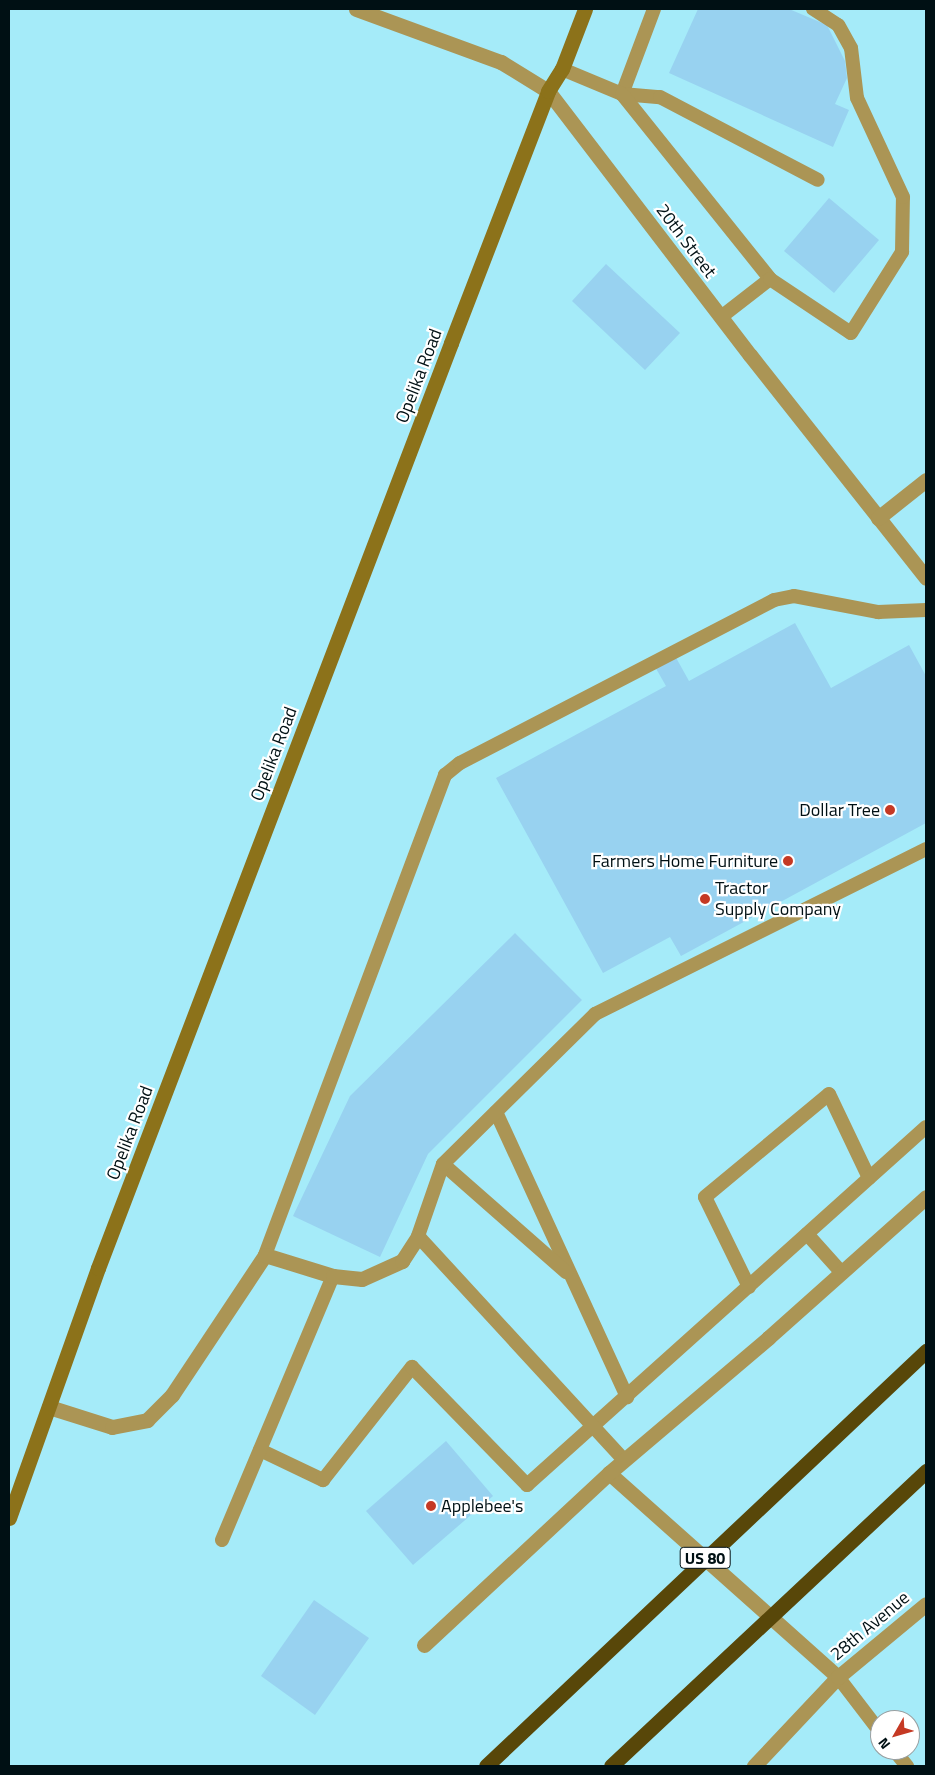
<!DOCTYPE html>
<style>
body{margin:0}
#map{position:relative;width:935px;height:1775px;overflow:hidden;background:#a5ebf9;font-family:"Titillium Web",sans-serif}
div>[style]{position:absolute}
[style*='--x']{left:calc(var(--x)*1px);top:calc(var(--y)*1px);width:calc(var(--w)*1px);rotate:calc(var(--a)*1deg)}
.building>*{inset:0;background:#98d2f0}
.lane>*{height:14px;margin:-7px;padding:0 7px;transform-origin:7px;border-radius:7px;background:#ab9555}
.street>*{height:15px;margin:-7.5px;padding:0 7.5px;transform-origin:7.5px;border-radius:7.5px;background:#ab9555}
.secondary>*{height:15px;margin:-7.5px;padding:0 7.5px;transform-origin:7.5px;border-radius:7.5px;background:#8c721a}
.highway>*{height:15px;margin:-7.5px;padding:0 7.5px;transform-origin:7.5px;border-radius:7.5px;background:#584709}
.dots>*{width:14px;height:14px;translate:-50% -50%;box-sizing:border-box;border:2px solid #fff;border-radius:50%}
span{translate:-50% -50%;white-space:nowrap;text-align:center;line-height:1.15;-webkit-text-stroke:4.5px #fff;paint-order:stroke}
.shield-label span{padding:1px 4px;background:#fff;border:1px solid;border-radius:4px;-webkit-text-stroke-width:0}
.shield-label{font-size:16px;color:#001014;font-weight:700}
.street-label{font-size:18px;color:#001014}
.poi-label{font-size:18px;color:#001014}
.right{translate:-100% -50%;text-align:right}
.left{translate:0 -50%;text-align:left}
.frame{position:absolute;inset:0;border:10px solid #001014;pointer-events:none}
.north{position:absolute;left:870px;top:1710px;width:50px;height:50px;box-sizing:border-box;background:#fff;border:1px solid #999fa1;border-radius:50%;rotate:232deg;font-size:14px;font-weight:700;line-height:20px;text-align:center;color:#001014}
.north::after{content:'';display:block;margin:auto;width:18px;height:22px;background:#c53924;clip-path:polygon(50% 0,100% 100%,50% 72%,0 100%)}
</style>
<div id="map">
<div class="building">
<div style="clip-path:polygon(698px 9px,789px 9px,827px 25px,845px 61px,847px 78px,835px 104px,849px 110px,833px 147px,669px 73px)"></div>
<div style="clip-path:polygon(829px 198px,879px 240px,834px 293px,784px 251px)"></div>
<div style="clip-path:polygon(606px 264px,680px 333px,645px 370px,572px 301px)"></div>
<div style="clip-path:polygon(795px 623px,831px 688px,909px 645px,926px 676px,926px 823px,681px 956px,670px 937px,603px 973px,496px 778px,666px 686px,654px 665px,674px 654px,689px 681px)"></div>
<div style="clip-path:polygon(515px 933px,582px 1000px,428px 1154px,380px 1257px,293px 1216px,350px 1096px)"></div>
<div style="clip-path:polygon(446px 1441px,493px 1496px,413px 1565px,366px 1511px)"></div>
<div style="clip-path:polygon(314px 1600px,369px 1638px,315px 1715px,261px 1676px)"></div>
</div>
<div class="lane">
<div style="--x:654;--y:9;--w:91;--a:110.6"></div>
<div style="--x:622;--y:94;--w:38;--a:5"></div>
<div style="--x:660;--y:97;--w:178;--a:27.7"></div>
<div style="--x:562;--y:69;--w:65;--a:22.6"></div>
<div style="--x:622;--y:94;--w:237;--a:51.3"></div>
<div style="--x:770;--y:279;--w:62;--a:142.2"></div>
<div style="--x:770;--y:279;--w:97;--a:33.7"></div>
<div style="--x:851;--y:333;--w:96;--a:-57.8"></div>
<div style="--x:902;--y:252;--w:55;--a:-89"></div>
<div style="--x:903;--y:197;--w:109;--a:-114.9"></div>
<div style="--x:857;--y:98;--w:50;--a:-96.8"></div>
<div style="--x:851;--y:48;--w:26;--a:-119"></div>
<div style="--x:838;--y:25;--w:30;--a:-147"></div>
<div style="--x:496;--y:1112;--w:314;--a:65.3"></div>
<div style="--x:443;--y:1164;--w:164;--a:41.3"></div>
<div style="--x:807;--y:1234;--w:52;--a:48.1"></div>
<div style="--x:265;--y:1255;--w:513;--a:-69.44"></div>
<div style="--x:445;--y:775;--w:19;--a:-39"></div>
<div style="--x:460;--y:763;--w:354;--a:-27.4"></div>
<div style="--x:774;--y:600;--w:20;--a:-11"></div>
<div style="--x:794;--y:596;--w:86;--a:10.8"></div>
<div style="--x:878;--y:612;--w:48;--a:-2.4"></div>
<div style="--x:749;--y:1287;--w:100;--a:-116.1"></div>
<div style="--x:705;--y:1197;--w:161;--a:-39.7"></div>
<div style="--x:829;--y:1094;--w:93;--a:64.5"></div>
<div style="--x:260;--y:1450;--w:70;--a:25.5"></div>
<div style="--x:323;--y:1480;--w:144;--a:-51.8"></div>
<div style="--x:412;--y:1367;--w:165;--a:45.7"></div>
<div style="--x:527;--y:1485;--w:536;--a:-41.9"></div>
<div style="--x:624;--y:1460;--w:304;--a:-132.6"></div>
<div style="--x:418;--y:1236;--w:76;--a:-70.9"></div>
<div style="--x:443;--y:1164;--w:214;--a:-44.6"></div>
<div style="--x:595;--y:1014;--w:370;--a:-26.5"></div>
<div style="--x:222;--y:1540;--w:286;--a:-67.2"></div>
<div style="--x:838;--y:1677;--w:69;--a:52.6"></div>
<div style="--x:894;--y:1750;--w:21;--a:51"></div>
</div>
<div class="street">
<div style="--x:356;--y:9;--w:154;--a:20.1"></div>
<div style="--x:501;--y:62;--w:55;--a:31.7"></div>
<div style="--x:548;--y:91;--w:332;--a:52.6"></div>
<div style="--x:750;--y:355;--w:284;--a:51.7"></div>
<div style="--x:878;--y:518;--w:61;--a:-38.4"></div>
<div style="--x:49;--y:1407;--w:66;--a:17.6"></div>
<div style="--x:112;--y:1427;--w:36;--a:-11"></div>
<div style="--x:147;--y:1420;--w:35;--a:-45"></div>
<div style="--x:172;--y:1395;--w:168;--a:-56.4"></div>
<div style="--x:265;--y:1255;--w:71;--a:17.2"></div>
<div style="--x:333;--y:1276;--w:29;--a:6"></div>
<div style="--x:362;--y:1279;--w:44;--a:-24.2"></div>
<div style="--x:402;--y:1261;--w:30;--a:-57"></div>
<div style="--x:609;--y:1473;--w:307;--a:41.7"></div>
<div style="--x:424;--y:1645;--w:253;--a:-42.9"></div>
<div style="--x:609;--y:1473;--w:209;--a:-40.3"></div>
<div style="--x:768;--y:1338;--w:212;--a:-41.7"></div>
<div style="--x:754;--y:1766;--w:122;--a:-46.7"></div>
<div style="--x:838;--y:1677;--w:114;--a:-39.7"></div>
</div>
<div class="secondary">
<div style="--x:9;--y:1518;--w:265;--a:-70.4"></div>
<div style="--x:98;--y:1268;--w:990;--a:-69.11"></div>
<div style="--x:451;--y:343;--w:270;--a:-68.9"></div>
<div style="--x:548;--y:91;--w:26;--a:-58"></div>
<div style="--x:562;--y:69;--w:64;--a:-69"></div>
</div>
<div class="highway">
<div style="--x:486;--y:1766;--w:605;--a:-43.33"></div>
<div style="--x:611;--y:1766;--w:432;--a:-43.1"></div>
</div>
<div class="dots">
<div style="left:890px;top:810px;background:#c53924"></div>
<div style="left:788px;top:861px;background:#c53924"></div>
<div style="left:705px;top:899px;background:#c53924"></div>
<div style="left:431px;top:1506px;background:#c53924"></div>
</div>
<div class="shield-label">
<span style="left:705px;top:1558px">US 80</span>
</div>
<div class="street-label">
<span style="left:686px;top:241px;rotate:53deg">20th Street</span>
<span style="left:419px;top:376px;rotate:-69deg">Opelika Road</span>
<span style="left:274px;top:754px;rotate:-69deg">Opelika Road</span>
<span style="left:130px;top:1133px;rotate:-69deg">Opelika Road</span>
<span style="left:870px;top:1626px;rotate:-40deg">28th Avenue</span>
</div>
<div class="poi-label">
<span class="right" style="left:880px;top:810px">Dollar Tree</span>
<span class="right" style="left:778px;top:861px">Farmers Home Furniture</span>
<span class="left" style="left:715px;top:899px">Tractor<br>Supply Company</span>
<span class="left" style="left:441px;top:1506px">Applebee's</span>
</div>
<div class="frame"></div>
<div class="north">N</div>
</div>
